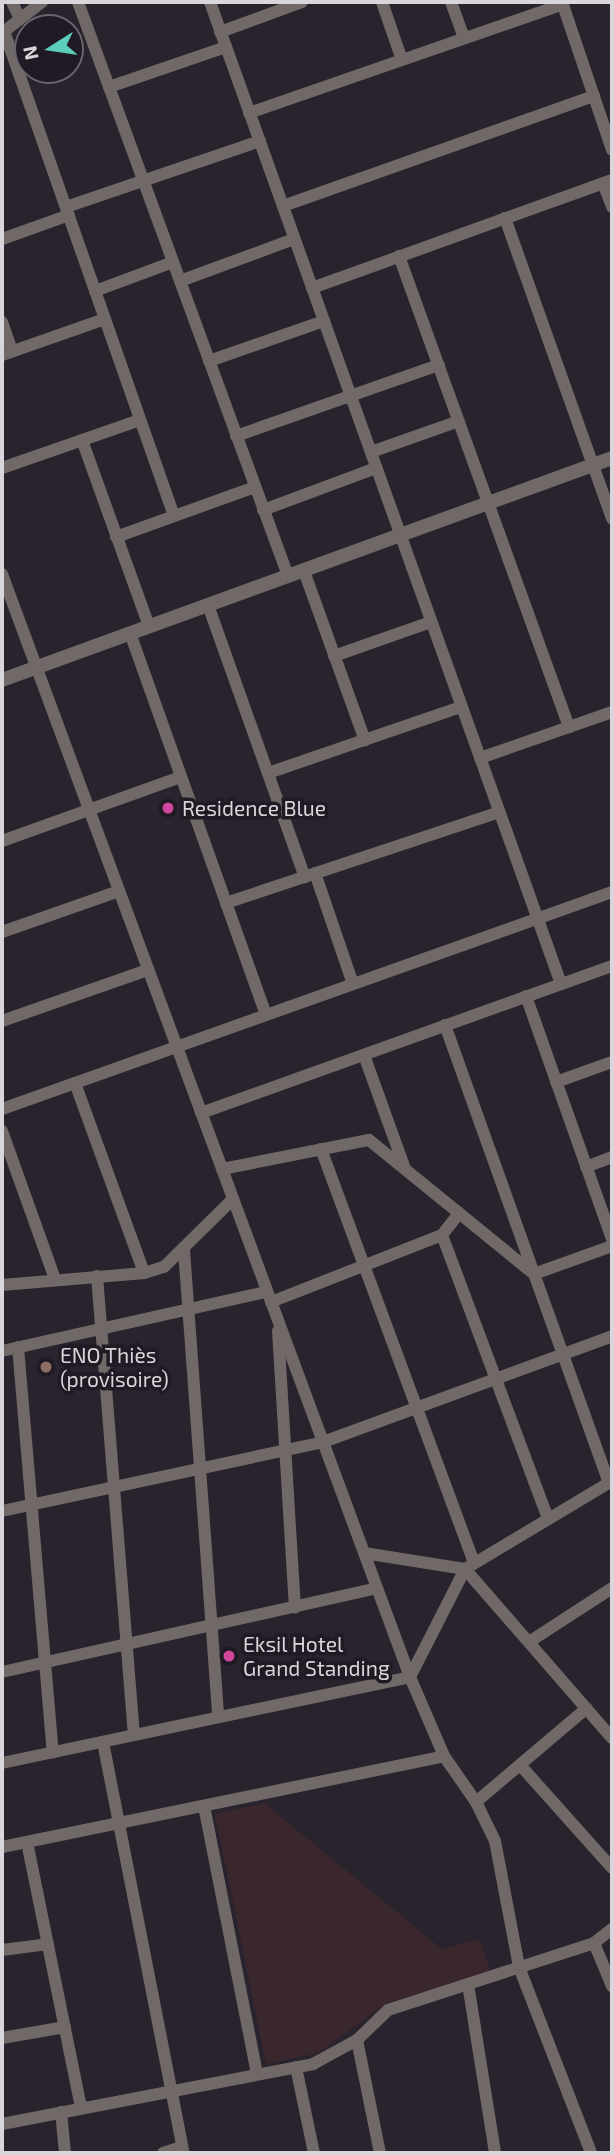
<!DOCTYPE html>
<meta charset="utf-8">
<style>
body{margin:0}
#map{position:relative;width:614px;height:2155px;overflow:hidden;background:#28232d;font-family:"Exo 2",sans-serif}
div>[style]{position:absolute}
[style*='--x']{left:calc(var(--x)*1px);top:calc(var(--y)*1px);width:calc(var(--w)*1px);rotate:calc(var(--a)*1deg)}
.education>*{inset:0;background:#3a272d}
.minor>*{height:12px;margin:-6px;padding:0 6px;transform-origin:6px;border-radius:6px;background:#706967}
.tertiary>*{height:14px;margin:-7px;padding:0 7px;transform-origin:7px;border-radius:7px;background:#706967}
.dots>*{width:19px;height:19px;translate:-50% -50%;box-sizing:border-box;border:4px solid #1f1a23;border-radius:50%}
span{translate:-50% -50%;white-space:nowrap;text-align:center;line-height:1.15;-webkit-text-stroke:7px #1f1a23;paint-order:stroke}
.poi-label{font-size:21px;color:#d8d5db}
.left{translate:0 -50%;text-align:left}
.frame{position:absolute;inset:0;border:4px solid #d8d5db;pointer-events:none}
.north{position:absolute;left:14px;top:14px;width:70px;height:70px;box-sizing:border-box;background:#1f1a23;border:2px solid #69656d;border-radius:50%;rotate:258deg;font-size:19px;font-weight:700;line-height:28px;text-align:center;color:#d8d5db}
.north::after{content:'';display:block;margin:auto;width:24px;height:32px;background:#5bcebb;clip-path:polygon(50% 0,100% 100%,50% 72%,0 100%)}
</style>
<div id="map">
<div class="education">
<div style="clip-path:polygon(264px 1803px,442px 1949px,479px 1939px,491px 1973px,387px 2003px,318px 2053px,266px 2064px,215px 1814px)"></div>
</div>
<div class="minor">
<div style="--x:12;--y:2;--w:19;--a:65"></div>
<div style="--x:78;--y:2;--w:611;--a:69.9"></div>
<div style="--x:210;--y:2;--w:1043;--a:70.33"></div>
<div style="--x:382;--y:2;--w:61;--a:71"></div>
<div style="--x:451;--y:2;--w:38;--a:70"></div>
<div style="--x:562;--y:2;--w:156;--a:71.3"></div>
<div style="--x:4;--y:31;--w:514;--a:70.68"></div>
<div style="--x:220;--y:32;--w:87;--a:-20.1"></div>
<div style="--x:2;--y:33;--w:51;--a:-37.8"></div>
<div style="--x:109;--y:87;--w:124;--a:-18.9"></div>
<div style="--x:249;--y:113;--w:332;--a:-19.1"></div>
<div style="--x:603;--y:183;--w:26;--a:69"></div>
<div style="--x:283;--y:206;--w:330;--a:-19.5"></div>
<div style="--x:66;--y:207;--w:205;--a:-18.8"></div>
<div style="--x:505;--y:218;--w:319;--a:70.4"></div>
<div style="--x:2;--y:239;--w:71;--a:-19.7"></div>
<div style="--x:399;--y:256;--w:501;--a:70.15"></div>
<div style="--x:180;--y:281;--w:121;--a:-20.2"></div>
<div style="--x:312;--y:288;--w:319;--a:-19.8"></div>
<div style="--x:95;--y:291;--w:83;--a:-20.4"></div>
<div style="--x:2;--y:322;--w:31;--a:71"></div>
<div style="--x:2;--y:355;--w:109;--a:-19.3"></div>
<div style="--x:209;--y:361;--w:122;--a:-19.2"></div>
<div style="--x:236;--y:436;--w:215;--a:-19.3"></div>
<div style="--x:82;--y:440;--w:198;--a:70.2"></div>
<div style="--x:371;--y:452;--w:93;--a:-19.4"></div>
<div style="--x:2;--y:468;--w:146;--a:-19.2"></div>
<div style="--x:263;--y:510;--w:121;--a:-20.4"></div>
<div style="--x:116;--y:537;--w:148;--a:-19.8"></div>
<div style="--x:304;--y:571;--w:180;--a:70.2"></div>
<div style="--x:2;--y:574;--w:1176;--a:69.7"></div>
<div style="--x:410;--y:1677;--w:86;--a:66.7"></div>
<div style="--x:444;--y:1756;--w:56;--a:55.2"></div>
<div style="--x:476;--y:1802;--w:43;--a:64"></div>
<div style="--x:495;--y:1841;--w:128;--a:79.2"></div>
<div style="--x:519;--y:1967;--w:199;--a:68.8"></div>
<div style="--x:208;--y:605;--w:289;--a:70.4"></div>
<div style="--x:130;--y:633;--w:405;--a:70.4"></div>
<div style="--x:334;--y:656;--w:103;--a:-19.3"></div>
<div style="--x:480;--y:758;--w:140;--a:-19.2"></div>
<div style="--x:268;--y:773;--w:204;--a:-18.9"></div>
<div style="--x:2;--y:841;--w:190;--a:-19.7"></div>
<div style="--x:315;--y:873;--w:117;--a:71.1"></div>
<div style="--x:226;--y:903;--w:288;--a:-18.4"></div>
<div style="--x:2;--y:932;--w:124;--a:-19.3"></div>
<div style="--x:526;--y:996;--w:258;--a:70.5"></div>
<div style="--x:2;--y:1021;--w:155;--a:-19.3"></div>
<div style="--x:445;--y:1025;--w:484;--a:70.3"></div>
<div style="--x:364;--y:1055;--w:118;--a:70.2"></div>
<div style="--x:556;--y:1082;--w:59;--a:-19.7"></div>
<div style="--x:75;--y:1083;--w:202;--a:70"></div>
<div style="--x:2;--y:1109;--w:647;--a:-19.58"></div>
<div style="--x:201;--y:1113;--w:436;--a:-19.7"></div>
<div style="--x:2;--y:1131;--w:157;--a:70.3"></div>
<div style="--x:321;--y:1149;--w:441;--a:69.7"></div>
<div style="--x:586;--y:1167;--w:28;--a:-21"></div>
<div style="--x:222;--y:1169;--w:150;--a:-11.2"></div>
<div style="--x:369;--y:1140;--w:213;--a:39.1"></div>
<div style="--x:534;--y:1274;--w:83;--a:-19.7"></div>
<div style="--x:442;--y:1235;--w:302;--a:69.5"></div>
<div style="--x:184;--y:1250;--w:468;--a:85.8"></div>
<div style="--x:97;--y:1276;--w:460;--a:85.4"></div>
<div style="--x:2;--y:1285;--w:143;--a:-4.8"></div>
<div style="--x:144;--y:1273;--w:21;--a:-17"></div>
<div style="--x:164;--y:1267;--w:97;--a:-44.6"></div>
<div style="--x:271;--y:1302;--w:184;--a:-21.4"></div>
<div style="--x:442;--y:1235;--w:28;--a:-52"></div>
<div style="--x:278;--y:1331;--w:277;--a:86.5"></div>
<div style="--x:18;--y:1347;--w:407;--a:85.1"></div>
<div style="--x:2;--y:1351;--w:271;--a:-12.6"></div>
<div style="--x:2;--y:1511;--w:328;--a:-12.1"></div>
<div style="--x:323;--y:1442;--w:308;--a:-20.1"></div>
<div style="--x:364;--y:1553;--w:102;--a:9"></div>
<div style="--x:465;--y:1569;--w:224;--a:49"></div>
<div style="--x:532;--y:1640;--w:95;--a:-33"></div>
<div style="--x:2;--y:1672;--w:384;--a:-12.6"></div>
<div style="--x:410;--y:1677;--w:121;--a:-63"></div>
<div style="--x:465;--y:1569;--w:171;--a:-30.9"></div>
<div style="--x:103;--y:1742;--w:419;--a:78.9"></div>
<div style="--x:2;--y:1763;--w:417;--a:-11.9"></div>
<div style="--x:520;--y:1765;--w:138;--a:48.2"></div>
<div style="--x:476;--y:1802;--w:145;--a:-40.3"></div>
<div style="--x:204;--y:1806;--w:273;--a:78.8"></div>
<div style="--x:27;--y:1842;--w:271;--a:78.5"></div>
<div style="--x:2;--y:1847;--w:451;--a:-11.6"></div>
<div style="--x:594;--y:1943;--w:47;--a:67.3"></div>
<div style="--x:2;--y:1950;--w:46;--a:-7.4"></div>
<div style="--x:468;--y:1984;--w:171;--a:80.9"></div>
<div style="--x:2;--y:2038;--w:64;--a:-9.9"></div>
<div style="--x:357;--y:2040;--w:115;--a:78.5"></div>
<div style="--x:296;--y:2067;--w:88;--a:78.2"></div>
<div style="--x:61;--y:2112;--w:41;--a:84.4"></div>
<div style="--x:2;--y:2124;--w:317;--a:-10.9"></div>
<div style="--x:313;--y:2064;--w:50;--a:-28.6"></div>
<div style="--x:357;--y:2040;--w:43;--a:-44.1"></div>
<div style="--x:388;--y:2010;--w:217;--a:-18"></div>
<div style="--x:594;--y:1943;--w:23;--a:-38"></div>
<div style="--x:163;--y:2153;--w:20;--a:-18"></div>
</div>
<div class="tertiary">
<div style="--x:2;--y:680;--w:649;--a:-20"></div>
</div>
<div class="dots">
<div style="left:168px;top:808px;background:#d1479c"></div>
<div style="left:46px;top:1367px;background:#8d6e63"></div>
<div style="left:229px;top:1656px;background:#d1479c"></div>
</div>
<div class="poi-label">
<span class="left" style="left:182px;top:808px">Residence Blue</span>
<span class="left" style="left:60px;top:1367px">ENO Thiès<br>(provisoire)</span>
<span class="left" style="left:243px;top:1656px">Eksil Hotel<br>Grand Standing</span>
</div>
<div class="frame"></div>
<div class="north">N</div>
</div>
